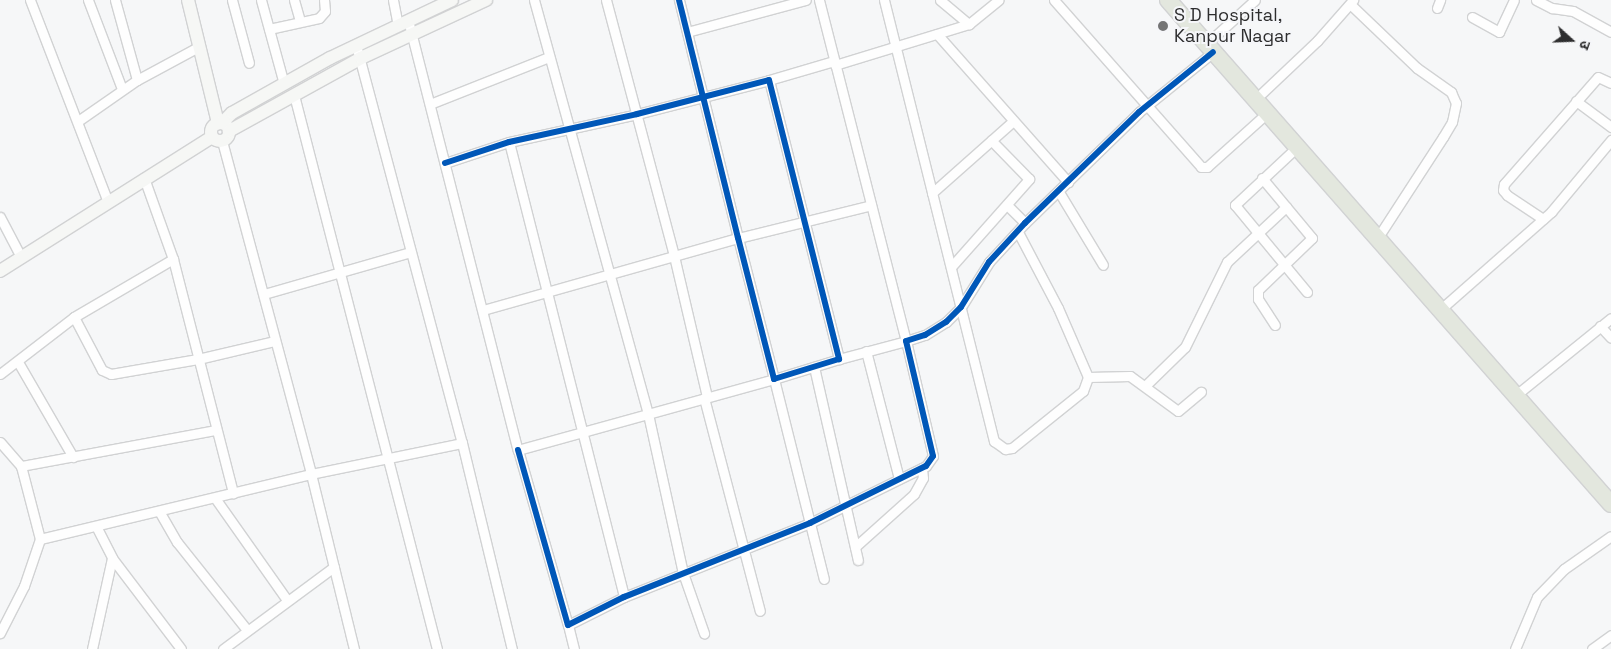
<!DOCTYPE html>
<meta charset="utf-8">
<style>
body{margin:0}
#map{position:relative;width:1611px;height:649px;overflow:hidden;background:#f6f7f8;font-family:"Space Grotesk","Noto Sans Devanagari",sans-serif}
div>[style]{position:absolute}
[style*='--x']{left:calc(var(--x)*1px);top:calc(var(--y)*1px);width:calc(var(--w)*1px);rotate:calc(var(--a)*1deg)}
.roads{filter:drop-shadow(1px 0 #d1d2d3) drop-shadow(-1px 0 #d1d2d3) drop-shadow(0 1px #d1d2d3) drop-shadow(0 -1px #d1d2d3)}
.street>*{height:9px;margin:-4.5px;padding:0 4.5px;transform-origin:4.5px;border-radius:4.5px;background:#fefefe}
.secondary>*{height:12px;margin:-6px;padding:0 6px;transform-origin:6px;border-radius:6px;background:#f6f7f5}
.secondary>.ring{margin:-6px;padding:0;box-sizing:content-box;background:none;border:12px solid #f6f7f5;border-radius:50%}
.highway>*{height:16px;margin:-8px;padding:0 8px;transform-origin:8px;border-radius:8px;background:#e3e7de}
.cycleway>*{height:6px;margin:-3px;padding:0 3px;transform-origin:3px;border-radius:3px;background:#0057b8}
.dots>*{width:14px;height:14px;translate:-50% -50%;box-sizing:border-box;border:2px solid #f5f6f9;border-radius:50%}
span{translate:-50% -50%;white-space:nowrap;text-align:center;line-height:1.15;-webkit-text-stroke:4px #f5f6f9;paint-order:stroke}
.poi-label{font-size:18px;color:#2e2e2f}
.left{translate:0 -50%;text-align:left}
.north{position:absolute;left:1546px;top:15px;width:50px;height:50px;-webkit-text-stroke:4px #f5f6f9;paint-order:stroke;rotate:110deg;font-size:14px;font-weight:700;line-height:20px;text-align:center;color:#2e2e2f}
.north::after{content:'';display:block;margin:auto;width:18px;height:22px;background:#2e2e2f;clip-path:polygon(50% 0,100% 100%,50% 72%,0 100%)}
</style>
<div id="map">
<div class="roads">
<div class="street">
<div style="--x:30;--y:0;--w:214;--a:68.9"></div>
<div style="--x:88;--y:0;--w:95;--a:69.1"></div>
<div style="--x:115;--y:0;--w:83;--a:74.6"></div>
<div style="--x:232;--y:0;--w:65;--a:74.9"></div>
<div style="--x:261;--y:0;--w:87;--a:74.7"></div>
<div style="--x:294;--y:0;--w:22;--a:74"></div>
<div style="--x:393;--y:0;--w:25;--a:79"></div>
<div style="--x:534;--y:0;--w:429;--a:74.6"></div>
<div style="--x:648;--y:414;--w:163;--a:77.6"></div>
<div style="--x:683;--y:573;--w:64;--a:70.7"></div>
<div style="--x:606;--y:0;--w:265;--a:75.1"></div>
<div style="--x:674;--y:256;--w:145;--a:76.8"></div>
<div style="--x:819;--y:0;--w:352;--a:75.7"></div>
<div style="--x:906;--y:341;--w:69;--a:165"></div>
<div style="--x:884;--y:0;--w:455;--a:76"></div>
<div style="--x:994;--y:441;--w:14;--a:36"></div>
<div style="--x:1005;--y:449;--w:7;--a:-8"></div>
<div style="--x:1012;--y:448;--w:91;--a:-38.8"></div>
<div style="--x:1083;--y:391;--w:15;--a:-70"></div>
<div style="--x:1088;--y:377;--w:75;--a:-113.5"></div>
<div style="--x:1058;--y:308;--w:86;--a:-117.8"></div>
<div style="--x:940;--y:0;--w:38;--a:40"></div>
<div style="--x:1054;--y:0;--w:222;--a:48.6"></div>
<div style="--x:1201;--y:167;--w:6;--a:0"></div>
<div style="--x:1207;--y:167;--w:81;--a:-42"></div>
<div style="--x:1536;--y:0;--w:18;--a:27"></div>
<div style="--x:1552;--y:8;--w:21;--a:8"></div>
<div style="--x:1573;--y:11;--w:43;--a:28.9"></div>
<div style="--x:1350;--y:4;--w:93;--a:43.7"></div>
<div style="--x:1417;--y:68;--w:42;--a:35.2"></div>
<div style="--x:1451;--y:92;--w:12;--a:66"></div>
<div style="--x:1456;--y:103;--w:19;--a:102"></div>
<div style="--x:1452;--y:122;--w:17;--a:121"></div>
<div style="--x:1443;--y:137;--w:112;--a:123"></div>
<div style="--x:1437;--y:8;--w:9;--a:-69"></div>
<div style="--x:1472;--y:17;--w:31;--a:29"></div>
<div style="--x:1499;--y:32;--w:35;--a:-65"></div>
<div style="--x:408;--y:20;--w:444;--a:75.7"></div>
<div style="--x:518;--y:450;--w:266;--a:-15.5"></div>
<div style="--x:774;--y:379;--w:206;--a:76"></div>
<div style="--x:269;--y:29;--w:51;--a:-12.4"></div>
<div style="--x:319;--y:18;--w:9;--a:-49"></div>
<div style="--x:325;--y:11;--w:11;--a:-95"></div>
<div style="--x:687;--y:32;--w:123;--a:-15.1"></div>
<div style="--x:937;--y:34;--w:198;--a:48.5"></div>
<div style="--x:1214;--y:37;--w:55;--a:-42.1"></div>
<div style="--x:356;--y:45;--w:412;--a:75.1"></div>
<div style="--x:462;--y:443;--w:212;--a:76.4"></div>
<div style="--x:835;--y:65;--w:140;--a:-17"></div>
<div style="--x:969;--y:24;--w:38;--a:-39"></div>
<div style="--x:769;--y:80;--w:68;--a:-16.3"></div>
<div style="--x:1262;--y:93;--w:76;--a:-43.4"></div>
<div style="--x:1317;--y:41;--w:55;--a:-48.7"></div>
<div style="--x:294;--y:95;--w:572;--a:75.53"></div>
<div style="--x:1576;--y:101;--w:44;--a:36.6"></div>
<div style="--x:430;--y:104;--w:128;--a:-21.6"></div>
<div style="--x:78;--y:121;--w:72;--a:-34.8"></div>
<div style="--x:137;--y:80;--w:69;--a:-28.4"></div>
<div style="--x:222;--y:141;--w:345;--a:75"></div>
<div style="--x:311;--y:474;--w:180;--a:76.2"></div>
<div style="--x:509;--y:142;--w:469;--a:75.8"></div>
<div style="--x:1297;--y:147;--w:85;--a:136.9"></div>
<div style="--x:1235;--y:205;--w:113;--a:50.4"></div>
<div style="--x:445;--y:163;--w:67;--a:-18.2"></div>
<div style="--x:509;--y:142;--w:131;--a:-12.3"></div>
<div style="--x:637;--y:114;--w:136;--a:-14.4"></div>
<div style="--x:769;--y:80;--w:288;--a:75.9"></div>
<div style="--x:839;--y:359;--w:68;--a:162.9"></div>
<div style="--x:774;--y:379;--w:146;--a:-104.3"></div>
<div style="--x:738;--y:238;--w:145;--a:-103.9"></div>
<div style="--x:703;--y:97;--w:100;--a:-103.9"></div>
<div style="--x:144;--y:178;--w:86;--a:70.3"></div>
<div style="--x:173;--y:259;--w:242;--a:75.6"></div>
<div style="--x:1262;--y:178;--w:78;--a:50.2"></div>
<div style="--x:1312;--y:238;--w:75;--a:136.1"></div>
<div style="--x:1258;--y:290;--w:9;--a:90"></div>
<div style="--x:1258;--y:299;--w:31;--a:57"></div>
<div style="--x:1059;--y:192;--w:85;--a:58.9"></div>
<div style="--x:932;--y:193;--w:108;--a:-41.6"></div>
<div style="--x:1007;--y:205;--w:25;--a:45"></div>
<div style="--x:0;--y:217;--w:45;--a:62.3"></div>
<div style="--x:1543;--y:219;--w:43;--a:-146.3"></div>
<div style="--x:1507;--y:195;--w:6;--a:-129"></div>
<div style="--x:1503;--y:190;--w:6;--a:-81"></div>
<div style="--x:1504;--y:184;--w:142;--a:-48.7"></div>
<div style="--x:1598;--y:77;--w:14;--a:25"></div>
<div style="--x:951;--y:267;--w:118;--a:-48.4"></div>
<div style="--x:1029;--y:179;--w:54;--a:-134.3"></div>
<div style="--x:264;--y:294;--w:152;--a:-16"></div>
<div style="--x:1441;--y:309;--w:147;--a:-41.4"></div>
<div style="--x:1551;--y:212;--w:94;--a:-50.2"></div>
<div style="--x:483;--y:310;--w:265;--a:-15.8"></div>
<div style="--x:738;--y:238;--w:137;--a:-13.9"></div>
<div style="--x:74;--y:317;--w:60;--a:62.2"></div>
<div style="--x:102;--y:370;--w:10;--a:24"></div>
<div style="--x:111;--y:374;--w:88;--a:-9.8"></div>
<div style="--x:198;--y:359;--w:78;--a:-13.3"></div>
<div style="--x:1600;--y:326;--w:16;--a:47"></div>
<div style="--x:866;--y:351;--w:132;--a:75.5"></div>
<div style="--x:18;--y:362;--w:110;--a:59.9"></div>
<div style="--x:814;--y:367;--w:198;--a:77.2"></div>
<div style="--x:0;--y:374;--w:93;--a:-37.6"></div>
<div style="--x:74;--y:317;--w:115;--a:-30.4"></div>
<div style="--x:1088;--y:377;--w:42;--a:-1.4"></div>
<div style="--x:1130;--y:376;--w:59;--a:36.1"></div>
<div style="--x:1178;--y:411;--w:30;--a:-40"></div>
<div style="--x:1146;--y:385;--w:54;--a:-44.3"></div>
<div style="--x:1185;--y:347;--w:95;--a:-63.7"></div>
<div style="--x:1227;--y:262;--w:81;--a:-43"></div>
<div style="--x:1516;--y:395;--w:122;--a:-39"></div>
<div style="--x:704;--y:398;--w:220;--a:75.3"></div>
<div style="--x:0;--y:442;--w:32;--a:49"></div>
<div style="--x:21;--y:466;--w:75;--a:75.4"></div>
<div style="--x:40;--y:539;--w:50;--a:108.8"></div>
<div style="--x:24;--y:586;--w:53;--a:117.1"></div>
<div style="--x:518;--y:450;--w:182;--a:74.1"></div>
<div style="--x:568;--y:625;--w:63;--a:-26.6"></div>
<div style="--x:624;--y:597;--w:200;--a:-21.7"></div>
<div style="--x:810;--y:523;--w:129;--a:-26.2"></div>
<div style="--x:926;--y:466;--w:12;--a:-55"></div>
<div style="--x:933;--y:456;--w:118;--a:-103.2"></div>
<div style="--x:906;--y:341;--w:20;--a:-18"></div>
<div style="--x:925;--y:335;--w:25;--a:-32"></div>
<div style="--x:946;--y:322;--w:21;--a:-45"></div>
<div style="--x:961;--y:307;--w:53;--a:-58.1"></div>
<div style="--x:989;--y:262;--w:53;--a:-47.3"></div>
<div style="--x:1025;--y:223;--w:159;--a:-44.2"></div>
<div style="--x:1139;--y:112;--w:95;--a:-39"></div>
<div style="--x:21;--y:466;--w:198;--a:-10.5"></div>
<div style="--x:215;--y:498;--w:125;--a:54.8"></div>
<div style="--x:159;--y:511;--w:36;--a:60"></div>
<div style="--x:177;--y:542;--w:112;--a:51.5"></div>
<div style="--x:96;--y:526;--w:36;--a:63"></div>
<div style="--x:112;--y:558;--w:114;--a:52.8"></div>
<div style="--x:40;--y:539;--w:279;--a:-13.5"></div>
<div style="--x:311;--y:474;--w:154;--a:-11.6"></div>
<div style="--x:855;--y:547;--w:79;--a:-41.9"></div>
<div style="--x:914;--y:494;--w:18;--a:-61"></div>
<div style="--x:923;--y:478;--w:10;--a:-96"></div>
<div style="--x:568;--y:625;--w:25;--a:76"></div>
<div style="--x:92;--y:649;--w:93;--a:-77.6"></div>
<div style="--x:223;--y:649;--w:138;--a:-36.5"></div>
<div style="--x:1515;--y:649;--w:56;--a:-67.1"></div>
<div style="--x:1537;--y:597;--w:39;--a:-46"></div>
<div style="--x:1564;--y:569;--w:57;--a:-35.1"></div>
<div style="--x:1592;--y:649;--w:24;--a:-36"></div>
</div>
<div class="secondary">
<div style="--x:188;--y:0;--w:127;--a:76.3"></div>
<div class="ring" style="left:211px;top:123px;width:6px;height:6px"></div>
<div style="--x:222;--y:123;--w:14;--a:-45"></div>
<div style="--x:232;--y:113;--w:112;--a:-29.3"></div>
<div style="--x:330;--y:58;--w:135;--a:-25.4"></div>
<div style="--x:229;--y:131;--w:151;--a:-28.9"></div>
<div style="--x:361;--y:58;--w:138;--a:-24.9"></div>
<div style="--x:0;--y:271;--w:251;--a:-32.3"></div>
</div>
<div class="highway">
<div style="--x:1168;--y:0;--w:671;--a:48.69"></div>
</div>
</div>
<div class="cycleway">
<div style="--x:445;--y:163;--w:67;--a:-18.2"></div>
<div style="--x:509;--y:142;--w:131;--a:-12.3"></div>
<div style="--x:637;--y:114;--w:136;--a:-14.4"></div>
<div style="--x:769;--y:80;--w:288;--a:75.9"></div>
<div style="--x:839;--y:359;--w:68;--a:162.9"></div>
<div style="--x:774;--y:379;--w:146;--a:-104.3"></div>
<div style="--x:738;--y:238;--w:145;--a:-103.9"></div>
<div style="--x:703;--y:97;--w:100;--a:-103.9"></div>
<div style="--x:518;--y:450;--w:182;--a:74.1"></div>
<div style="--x:568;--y:625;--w:63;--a:-26.6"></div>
<div style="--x:624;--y:597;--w:200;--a:-21.7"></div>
<div style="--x:810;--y:523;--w:129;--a:-26.2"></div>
<div style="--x:926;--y:466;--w:12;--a:-55"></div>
<div style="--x:933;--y:456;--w:118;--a:-103.2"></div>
<div style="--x:906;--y:341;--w:20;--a:-18"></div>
<div style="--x:925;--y:335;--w:25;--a:-32"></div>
<div style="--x:946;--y:322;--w:21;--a:-45"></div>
<div style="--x:961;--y:307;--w:53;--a:-58.1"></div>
<div style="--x:989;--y:262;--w:53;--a:-47.3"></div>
<div style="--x:1025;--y:223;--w:159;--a:-44.2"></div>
<div style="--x:1139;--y:112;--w:95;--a:-39"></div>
</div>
<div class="dots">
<div style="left:1163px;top:26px;background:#747475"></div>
</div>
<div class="poi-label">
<span class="left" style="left:1174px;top:26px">S D Hospital,<br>Kanpur Nagar</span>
</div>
<div class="north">उ</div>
</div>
